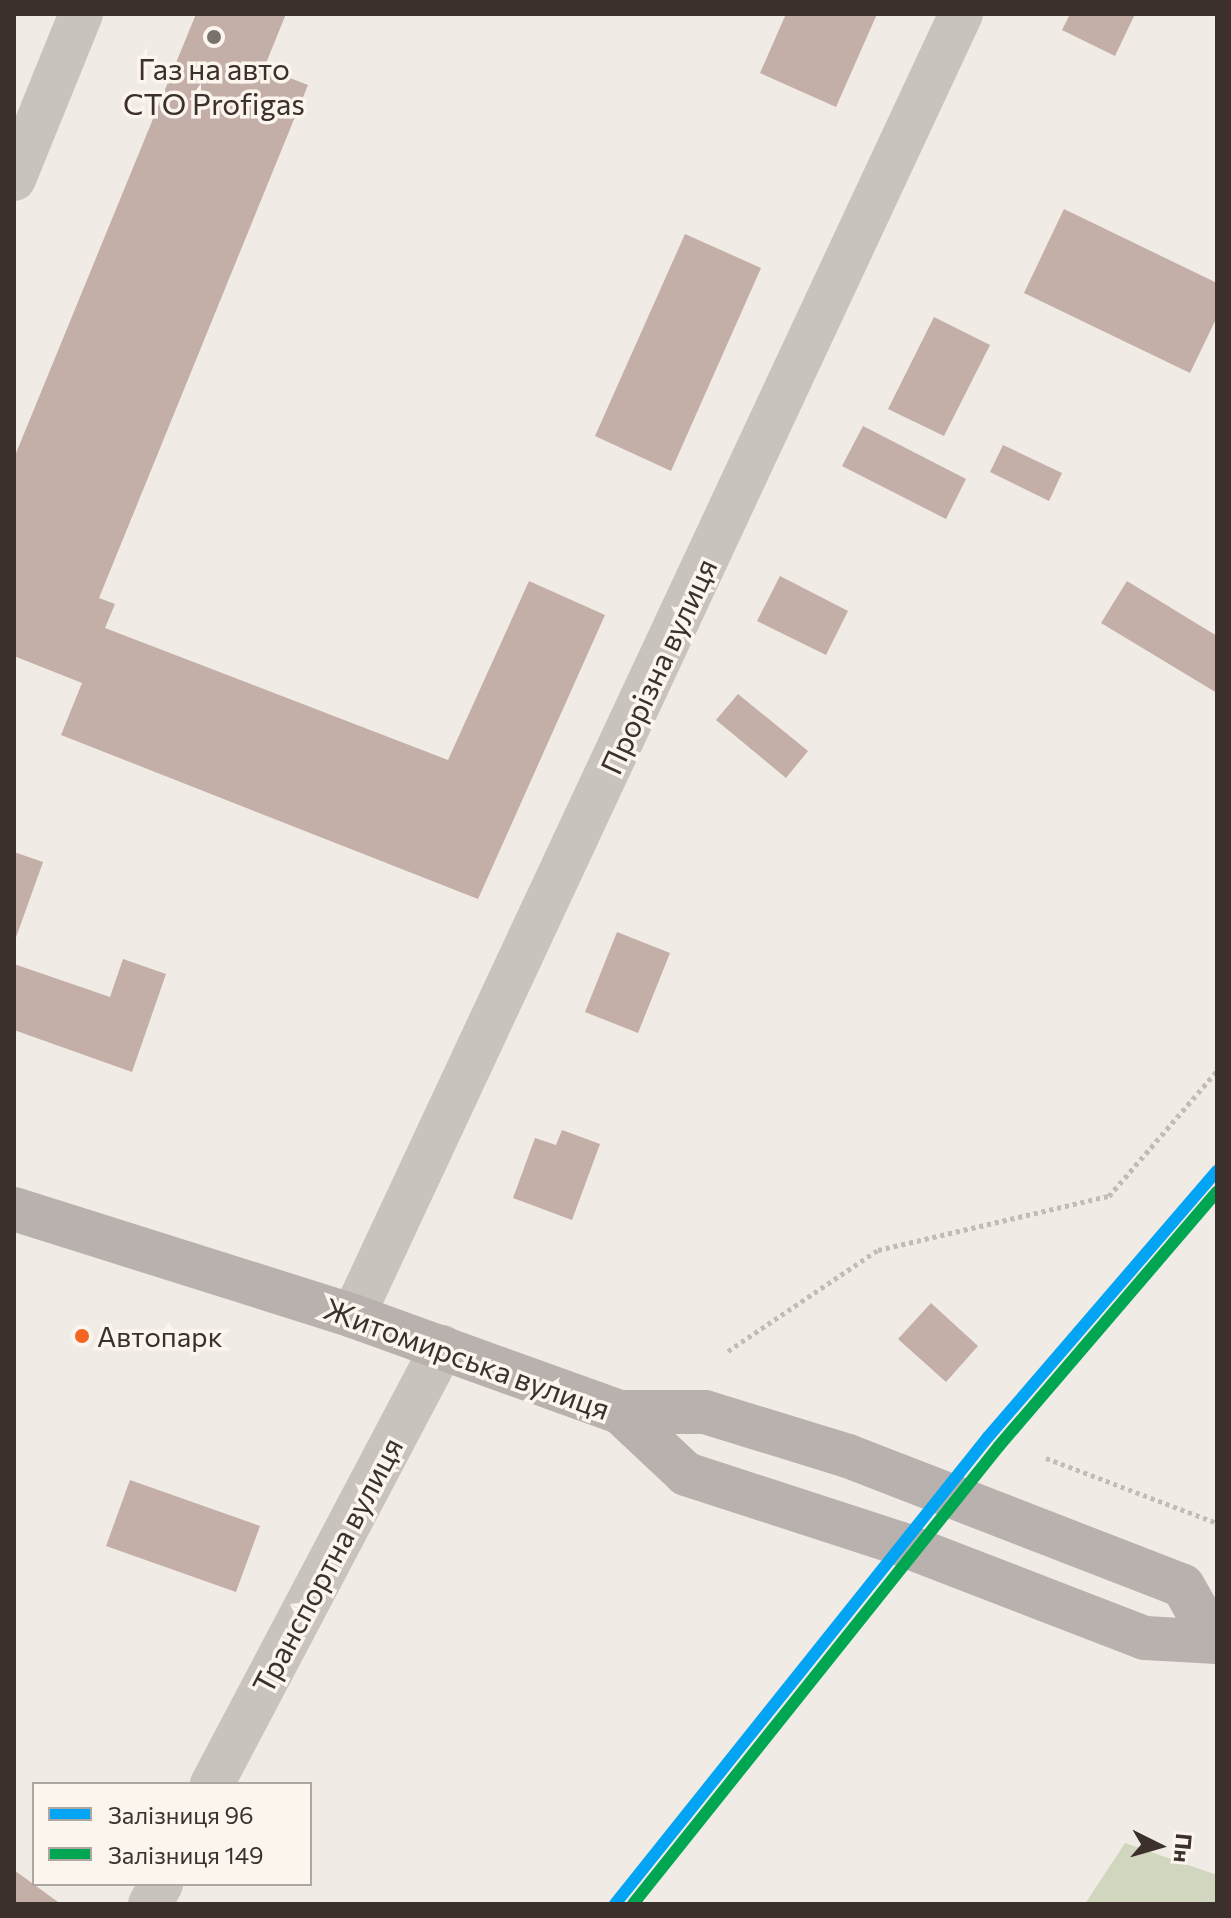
<!DOCTYPE html>
<meta charset="utf-8">
<style>
body{margin:0}
#map{position:relative;width:1231px;height:1918px;overflow:hidden;background:#f0ebe5;font-family:Commissioner,sans-serif}
div>[style]{position:absolute}
[style*='--x']{left:calc(var(--x)*1px);top:calc(var(--y)*1px);width:calc(var(--w)*1px);rotate:calc(var(--a)*1deg)}
.green>*{inset:0;background:#d1d6bf}
.building>*{inset:0;background:#c3afa7}
.path>*{height:5px;margin-top:-2.5px;transform-origin:0;background:repeating-linear-gradient(90deg,#c2bbb6 0 4px,transparent 0 8px)}
.minor>*{height:44px;margin:-22px;padding:0 22px;transform-origin:22px;border-radius:22px;background:#c9c3be}
.major>*{height:44px;margin:-22px;padding:0 22px;transform-origin:22px;border-radius:22px;background:#b8b1ad}
.rail-1>*{height:12px;margin:-6px;padding:0 6px;transform-origin:6px;border-radius:6px;background:#03a4f4}
.rail-2>*{height:12px;margin:-6px;padding:0 6px;transform-origin:6px;border-radius:6px;background:#00a651}
.dots>*{width:22px;height:22px;translate:-50% -50%;box-sizing:border-box;border:4px solid #fbf5ee;border-radius:50%}
span{translate:-50% -50%;white-space:nowrap;text-align:center;line-height:1.15;-webkit-text-stroke:7px #fbf5ee;paint-order:stroke}
.bus-label{font-size:28px;color:#3b302b}
.left{translate:0 -50%;text-align:left}
.poi-label{font-size:30px;color:#3b302b}
.street-label{font-size:30px;color:#3b302b}
.frame{position:absolute;inset:0;border:16px solid #3b302b;pointer-events:none}
.legend{position:absolute;left:32px;top:1782px;width:280px;height:104px;box-sizing:border-box;background:#fbf5ee;border:2px solid #aea6a0;margin:0;padding:10px 14px;list-style:none;font-size:24px;color:#3b302b}
.legend li{display:flex;align-items:center;gap:16px;height:40px}
.legend b{width:40px;border:2px solid #aea6a0}
.north{position:absolute;left:1119px;top:1806px;width:80px;height:80px;-webkit-text-stroke:6px #fbf5ee;paint-order:stroke;rotate:95deg;font-size:22px;font-weight:700;line-height:32px;text-align:center;color:#3b302b}
.north::after{content:'';display:block;margin:auto;width:28px;height:36px;background:#3b302b;clip-path:polygon(50% 0,100% 100%,50% 72%,0 100%)}
</style>
<div id="map">
<div class="green">
<div style="clip-path:polygon(1125px 1843px,1217px 1875px,1217px 1904px,1085px 1904px)"></div>
</div>
<div class="building">
<div style="clip-path:polygon(196px 14px,286px 14px,264px 68px,308px 85px,99px 598px,115px 604px,105px 628px,448px 760px,529px 581px,605px 615px,478px 899px,61px 735px,82px 683px,14px 656px,14px 458px)"></div>
<div style="clip-path:polygon(786px 14px,877px 14px,836px 107px,760px 73px)"></div>
<div style="clip-path:polygon(1070px 14px,1135px 14px,1115px 56px,1062px 30px)"></div>
<div style="clip-path:polygon(1064px 209px,1217px 283px,1217px 317px,1190px 373px,1024px 293px)"></div>
<div style="clip-path:polygon(685px 234px,761px 268px,671px 471px,595px 436px)"></div>
<div style="clip-path:polygon(934px 317px,990px 345px,944px 436px,888px 409px)"></div>
<div style="clip-path:polygon(863px 426px,966px 479px,946px 519px,842px 466px)"></div>
<div style="clip-path:polygon(1003px 445px,1062px 473px,1049px 501px,990px 472px)"></div>
<div style="clip-path:polygon(780px 576px,848px 611px,826px 655px,757px 621px)"></div>
<div style="clip-path:polygon(1127px 581px,1217px 636px,1217px 693px,1101px 623px)"></div>
<div style="clip-path:polygon(738px 694px,808px 751px,786px 778px,716px 720px)"></div>
<div style="clip-path:polygon(14px 852px,43px 862px,14px 943px)"></div>
<div style="clip-path:polygon(617px 932px,670px 953px,638px 1033px,585px 1012px)"></div>
<div style="clip-path:polygon(123px 959px,166px 974px,132px 1072px,14px 1030px,14px 964px,110px 997px)"></div>
<div style="clip-path:polygon(562px 1130px,600px 1144px,572px 1220px,513px 1198px,535px 1138px,556px 1145px)"></div>
<div style="clip-path:polygon(931px 1303px,978px 1346px,946px 1382px,898px 1339px)"></div>
<div style="clip-path:polygon(130px 1480px,260px 1526px,236px 1592px,106px 1546px)"></div>
<div style="clip-path:polygon(14px 1870px,58px 1902px,57px 1904px,14px 1904px)"></div>
</div>
<div class="path">
<div style="--x:728;--y:1351;--w:181;--a:-34"></div>
<div style="--x:878;--y:1250;--w:237;--a:-13.2"></div>
<div style="--x:1109;--y:1196;--w:165;--a:-49.2"></div>
<div style="--x:1046;--y:1458;--w:183;--a:20.8"></div>
</div>
<div class="minor">
<div style="--x:14;--y:179;--w:178;--a:-67.9"></div>
<div style="--x:353;--y:1316;--w:1437;--a:-64.97"></div>
<div style="--x:212;--y:1784;--w:494;--a:-62.2"></div>
<div style="--x:150;--y:1904;--w:23;--a:-61"></div>
</div>
<div class="major">
<div style="--x:14;--y:1209;--w:355;--a:17.5"></div>
<div style="--x:353;--y:1316;--w:284;--a:19.8"></div>
<div style="--x:620;--y:1412;--w:91;--a:43.2"></div>
<div style="--x:686;--y:1474;--w:226;--a:18"></div>
<div style="--x:901;--y:1544;--w:261;--a:21.1"></div>
<div style="--x:1145;--y:1638;--w:72;--a:3.2"></div>
<div style="--x:620;--y:1412;--w:85;--a:0"></div>
<div style="--x:705;--y:1412;--w:150;--a:17.1"></div>
<div style="--x:848;--y:1456;--w:359;--a:21.2"></div>
<div style="--x:1183;--y:1586;--w:64;--a:60.3"></div>
</div>
<div class="rail-1">
<div style="--x:615;--y:1904;--w:598;--a:-51.39"></div>
<div style="--x:988;--y:1437;--w:351;--a:-49.3"></div>
</div>
<div class="rail-2">
<div style="--x:633;--y:1904;--w:586;--a:-51.37"></div>
<div style="--x:999;--y:1446;--w:335;--a:-49.4"></div>
</div>
<div class="dots">
<div style="left:214px;top:37px;background:#7a716c"></div>
<div style="left:82px;top:1336px;background:#f26522"></div>
</div>
<div class="bus-label">
<span class="left" style="left:97px;top:1336px">Автопарк</span>
</div>
<div class="poi-label">
<span style="left:214px;top:85px">Газ на авто<br>СТО Profigas</span>
</div>
<div class="street-label">
<span style="left:658px;top:666px;rotate:-65deg">Прорізна вулиця</span>
<span style="left:467px;top:1358px;rotate:20deg">Житомирська вулиця</span>
<span style="left:327px;top:1565px;rotate:-62deg">Транспортна вулиця</span>
</div>
<div class="frame"></div>
<ul class="legend">
<li><b style="height:10px;background:#03a4f4"></b>Залізниця 96</li>
<li><b style="height:10px;background:#00a651"></b>Залізниця 149</li>
</ul>
<div class="north">Пн</div>
</div>
